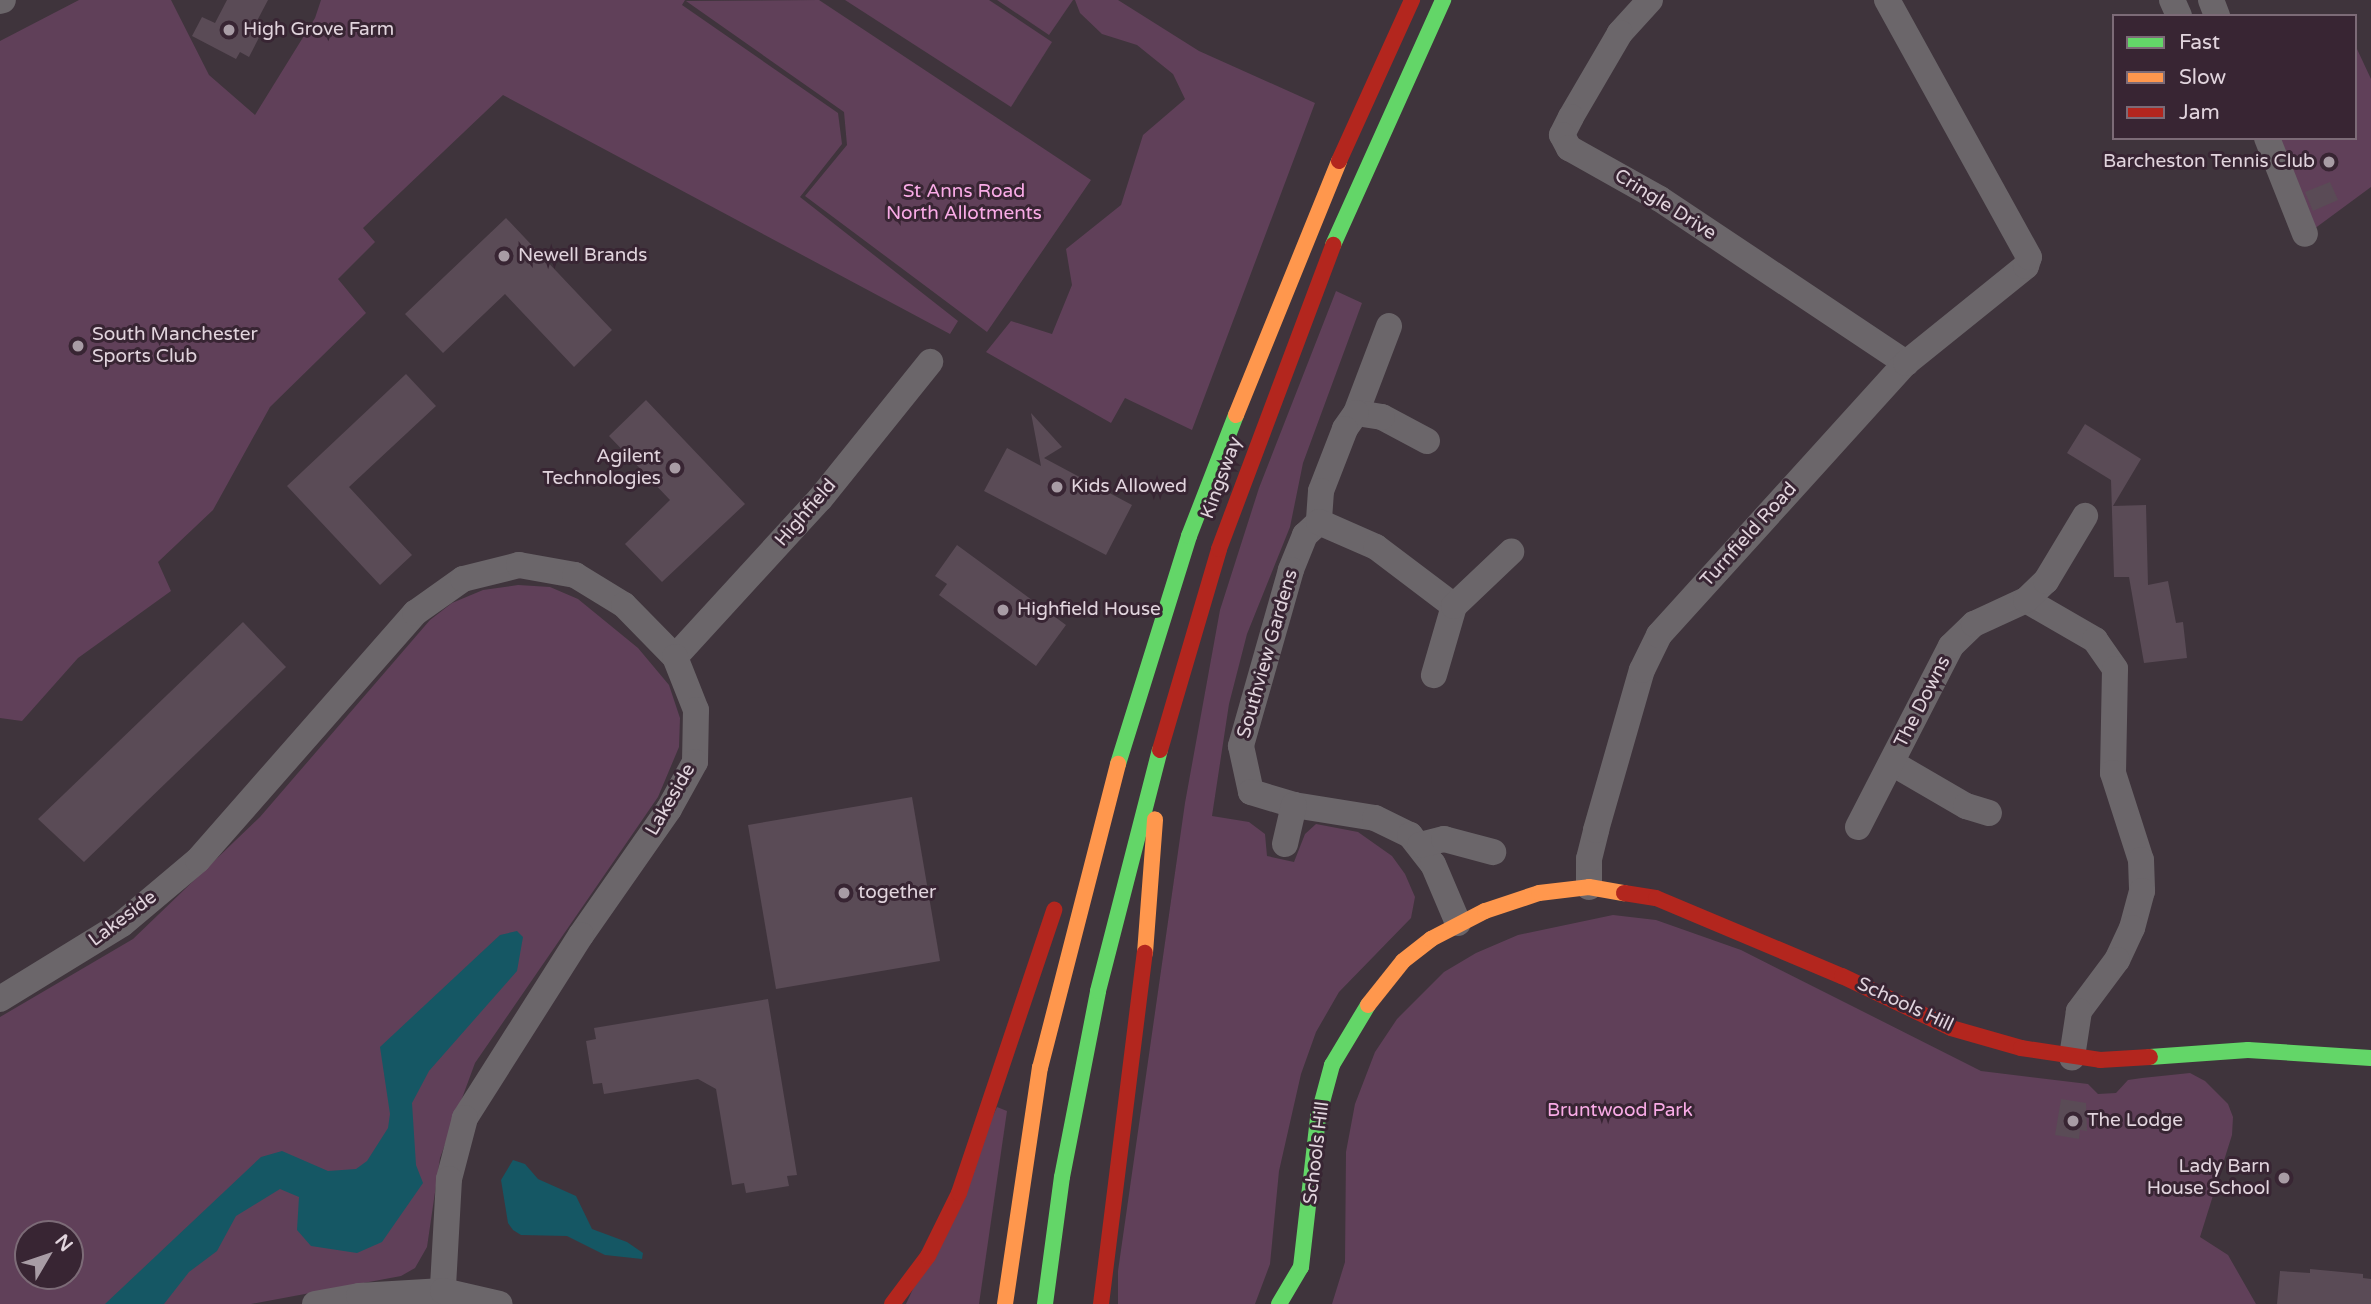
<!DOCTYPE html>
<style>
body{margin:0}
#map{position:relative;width:2371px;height:1304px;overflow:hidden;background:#3f343c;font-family:"Varela Round",sans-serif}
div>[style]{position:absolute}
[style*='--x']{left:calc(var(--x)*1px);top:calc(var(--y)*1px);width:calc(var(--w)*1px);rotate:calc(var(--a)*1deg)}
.green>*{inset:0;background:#604059}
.water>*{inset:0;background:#155764}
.building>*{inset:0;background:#5a4b56}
.street>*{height:26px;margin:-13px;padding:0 13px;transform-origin:13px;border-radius:13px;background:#6b666a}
.fast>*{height:16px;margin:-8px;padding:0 8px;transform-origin:8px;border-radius:8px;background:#63d668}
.slow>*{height:16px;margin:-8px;padding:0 8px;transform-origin:8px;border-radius:8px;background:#ff974d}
.jam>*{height:16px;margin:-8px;padding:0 8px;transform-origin:8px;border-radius:8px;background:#b3261e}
.dots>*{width:19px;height:19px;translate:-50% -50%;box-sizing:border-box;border:4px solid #382533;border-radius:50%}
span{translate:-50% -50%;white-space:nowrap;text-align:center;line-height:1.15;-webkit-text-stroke:6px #382533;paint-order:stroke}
.poi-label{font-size:19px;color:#e1d4dd}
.left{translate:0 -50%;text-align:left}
.right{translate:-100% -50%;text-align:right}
.park-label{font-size:19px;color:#f9abe6}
.street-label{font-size:19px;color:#e1d4dd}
.legend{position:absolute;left:2112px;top:14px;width:245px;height:126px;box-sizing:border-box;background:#382533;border:2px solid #7c6b77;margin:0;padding:9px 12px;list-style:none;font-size:21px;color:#e1d4dd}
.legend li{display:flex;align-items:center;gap:14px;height:35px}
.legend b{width:35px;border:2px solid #7c6b77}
.north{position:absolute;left:14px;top:1220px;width:70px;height:70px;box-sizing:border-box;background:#382533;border:2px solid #7c6b77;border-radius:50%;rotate:51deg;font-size:19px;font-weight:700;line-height:28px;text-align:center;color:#e1d4dd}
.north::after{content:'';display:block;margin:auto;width:24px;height:32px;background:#a89ca5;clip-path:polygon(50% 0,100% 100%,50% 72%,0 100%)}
</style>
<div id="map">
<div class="green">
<div style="clip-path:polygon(79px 0,171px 0,209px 75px,255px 115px,315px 18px,321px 0,685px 0,682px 5px,838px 113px,842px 144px,800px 197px,958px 321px,950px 334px,503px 95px,363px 228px,375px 242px,338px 279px,366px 313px,270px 407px,213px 510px,158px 562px,171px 591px,78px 658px,22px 721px,0 718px,0 41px)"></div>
<div style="clip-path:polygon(819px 0,1091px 180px,987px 332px,805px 196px,847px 145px,844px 112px,686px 1px)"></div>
<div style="clip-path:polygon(845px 0,989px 0,1052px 42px,1011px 107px)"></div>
<div style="clip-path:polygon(997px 0,1073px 0,1049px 35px)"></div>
<div style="clip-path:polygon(1075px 0,1118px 0,1199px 51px,1315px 103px,1192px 430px,1125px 398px,1111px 423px,986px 352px,1011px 321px,1052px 334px,1072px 285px,1066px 249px,1121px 205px,1143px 135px,1185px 99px,1173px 74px,1137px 45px,1102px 34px,1080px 13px)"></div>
<div style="clip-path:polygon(2357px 49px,2371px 79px,2371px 187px,2314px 229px,2276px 138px,2355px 138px)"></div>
<div style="clip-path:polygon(1336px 291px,1362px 303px,1303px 463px,1290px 527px,1247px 634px,1229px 704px,1212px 816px,1249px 822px,1265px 834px,1267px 856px,1294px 862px,1305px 834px,1316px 824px,1358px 832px,1392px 856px,1405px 874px,1415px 897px,1411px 918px,1339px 992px,1316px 1032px,1301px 1074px,1279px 1171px,1270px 1264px,1255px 1304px,1118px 1304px,1118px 1271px,1185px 803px,1220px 610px,1259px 488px)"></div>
<div style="clip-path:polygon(evenodd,518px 585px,550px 587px,578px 599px,638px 648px,669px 685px,680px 718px,679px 747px,658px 797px,475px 1063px,440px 1158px,427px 1247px,415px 1268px,401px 1276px,251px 1304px,0 1304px,0 1017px,133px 939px,260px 817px,430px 620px,452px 603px,483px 590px,518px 585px,28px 1234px,70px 1234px,70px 1276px,28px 1276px,28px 1234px)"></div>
<div style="clip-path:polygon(1613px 915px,1656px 920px,1741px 950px,1981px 1071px,2088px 1084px,2098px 1094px,2116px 1093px,2128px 1080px,2142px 1078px,2190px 1073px,2205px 1081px,2228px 1104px,2233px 1117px,2232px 1135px,2200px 1237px,2228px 1255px,2256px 1304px,1332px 1304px,1345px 1262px,1346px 1152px,1355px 1104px,1375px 1052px,1397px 1019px,1444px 972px,1476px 953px,1518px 935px)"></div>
<div style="clip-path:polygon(997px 1107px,1007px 1111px,979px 1304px,906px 1304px)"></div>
</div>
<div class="water">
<div style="clip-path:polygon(517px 931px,523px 937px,517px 971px,429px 1071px,412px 1103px,416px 1165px,423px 1183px,382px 1242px,357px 1253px,311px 1246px,297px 1230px,299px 1197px,280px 1189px,236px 1216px,217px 1251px,189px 1272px,164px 1304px,105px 1304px,261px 1157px,282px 1151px,328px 1171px,356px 1169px,367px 1161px,388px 1128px,390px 1114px,380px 1047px,500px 935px)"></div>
<div style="clip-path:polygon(513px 1160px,525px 1164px,538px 1179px,576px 1196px,592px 1229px,627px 1242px,643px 1253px,642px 1259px,605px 1255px,567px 1236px,521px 1235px,513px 1230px,508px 1223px,501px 1180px)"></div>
</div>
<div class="building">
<div style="clip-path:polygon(227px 0,268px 0,258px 19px,266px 24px,249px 57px,240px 52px,236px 59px,192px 36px,202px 17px,215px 23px)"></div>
<div style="clip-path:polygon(2330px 182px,2338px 200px,2313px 211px,2305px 192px)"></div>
<div style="clip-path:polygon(506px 218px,612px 330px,574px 367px,505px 294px,443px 353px,405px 314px)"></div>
<div style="clip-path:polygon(406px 374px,436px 406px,349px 487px,412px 555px,380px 585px,287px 486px)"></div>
<div style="clip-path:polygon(646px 400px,745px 504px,662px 582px,625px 544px,670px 500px,609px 436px)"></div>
<div style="clip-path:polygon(1031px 413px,1062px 447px,1044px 458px,1132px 505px,1106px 555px,984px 491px,1007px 448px,1041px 466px)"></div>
<div style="clip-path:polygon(2085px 424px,2141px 459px,2113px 506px,2146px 505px,2148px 585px,2168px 581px,2176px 623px,2183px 622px,2187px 658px,2144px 663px,2129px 577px,2114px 577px,2111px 480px,2067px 453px)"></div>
<div style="clip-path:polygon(957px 545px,1066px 625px,1036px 666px,939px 595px,947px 584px,935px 576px)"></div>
<div style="clip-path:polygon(243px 622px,286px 667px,84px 862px,38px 819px)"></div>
<div style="clip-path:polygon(912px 797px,940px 961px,776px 989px,748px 825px)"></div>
<div style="clip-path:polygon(768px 999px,797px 1175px,787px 1176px,789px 1186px,746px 1193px,744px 1183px,732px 1185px,716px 1089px,698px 1079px,604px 1094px,602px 1083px,593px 1084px,586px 1041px,596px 1039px,594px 1028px)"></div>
<div style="clip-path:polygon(2061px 1099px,2086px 1103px,2087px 1131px,2080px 1130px,2079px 1139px,2055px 1135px)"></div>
<div style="clip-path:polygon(2310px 1269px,2363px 1274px,2363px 1278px,2371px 1279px,2371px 1304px,2277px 1304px,2280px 1271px,2310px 1273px)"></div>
</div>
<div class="street">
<div style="--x:1650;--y:0;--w:45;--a:132.3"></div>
<div style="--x:1620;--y:33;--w:97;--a:120.3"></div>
<div style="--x:1571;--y:117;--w:20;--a:117"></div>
<div style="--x:1562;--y:135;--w:15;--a:62"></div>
<div style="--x:1569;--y:148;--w:104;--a:29.3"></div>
<div style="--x:1660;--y:199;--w:296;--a:33.7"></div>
<div style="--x:2172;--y:0;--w:17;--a:66"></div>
<div style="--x:2211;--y:0;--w:17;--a:69"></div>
<div style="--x:0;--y:1;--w:3;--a:-18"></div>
<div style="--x:2267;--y:138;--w:103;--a:68.4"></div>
<div style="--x:1356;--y:413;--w:93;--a:-69.2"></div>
<div style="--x:1427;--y:441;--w:51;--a:-151.9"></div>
<div style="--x:1382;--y:417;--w:26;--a:-171"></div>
<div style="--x:1356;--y:413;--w:19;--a:125"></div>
<div style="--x:1345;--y:429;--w:66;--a:111.2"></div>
<div style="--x:1321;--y:491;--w:31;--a:94"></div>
<div style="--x:1319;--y:522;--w:19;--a:137"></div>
<div style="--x:1305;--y:535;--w:38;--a:112"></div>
<div style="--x:1291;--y:570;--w:183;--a:105.9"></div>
<div style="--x:1241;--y:746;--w:47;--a:77.7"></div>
<div style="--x:1251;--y:792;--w:45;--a:16.8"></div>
<div style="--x:1294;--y:805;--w:82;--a:9.1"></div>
<div style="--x:1375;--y:818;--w:39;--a:26"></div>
<div style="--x:1410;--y:835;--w:37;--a:52"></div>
<div style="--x:1433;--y:864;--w:64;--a:67"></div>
<div style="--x:1319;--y:522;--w:62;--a:23.7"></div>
<div style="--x:1376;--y:547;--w:98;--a:37.1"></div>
<div style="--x:1454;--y:606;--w:72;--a:106.2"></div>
<div style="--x:2026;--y:600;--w:80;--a:30.1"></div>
<div style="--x:2095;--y:640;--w:35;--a:55"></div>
<div style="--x:2115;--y:669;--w:104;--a:91.1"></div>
<div style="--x:2113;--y:773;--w:91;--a:72.2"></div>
<div style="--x:2141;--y:860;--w:31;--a:88"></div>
<div style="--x:2142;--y:891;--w:38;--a:105"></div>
<div style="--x:2132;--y:928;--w:35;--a:115"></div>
<div style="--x:2117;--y:960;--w:64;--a:126.7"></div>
<div style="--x:2079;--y:1011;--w:47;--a:98.7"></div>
<div style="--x:1454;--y:606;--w:79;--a:-43.5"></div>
<div style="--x:675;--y:657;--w:214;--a:-47.5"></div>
<div style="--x:820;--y:499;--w:176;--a:-51.2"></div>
<div style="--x:1892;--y:763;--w:86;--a:30.2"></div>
<div style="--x:1966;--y:806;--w:24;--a:17"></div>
<div style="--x:1858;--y:827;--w:203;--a:-62.8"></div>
<div style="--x:1951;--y:646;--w:32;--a:-44"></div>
<div style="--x:1974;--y:624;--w:57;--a:-24.8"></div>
<div style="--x:2026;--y:600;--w:28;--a:-44"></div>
<div style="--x:2046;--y:581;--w:76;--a:-59"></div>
<div style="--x:1285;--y:844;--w:40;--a:-77"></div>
<div style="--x:1420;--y:845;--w:25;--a:-14"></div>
<div style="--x:1444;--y:839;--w:51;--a:14.9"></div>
<div style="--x:1589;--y:887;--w:28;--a:-90"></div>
<div style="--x:1589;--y:859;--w:30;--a:-76"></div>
<div style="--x:1596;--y:830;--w:166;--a:-74"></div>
<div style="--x:1642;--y:670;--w:39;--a:-64"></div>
<div style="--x:1659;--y:635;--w:367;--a:-47.8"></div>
<div style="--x:1906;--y:363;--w:154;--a:-38.9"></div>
<div style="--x:2026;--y:266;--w:9;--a:-72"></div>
<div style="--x:2029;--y:257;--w:294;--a:-118.9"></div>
<div style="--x:0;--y:999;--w:143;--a:-31.6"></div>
<div style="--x:122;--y:924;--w:99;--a:-40.1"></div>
<div style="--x:198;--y:860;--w:329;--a:-48.7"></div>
<div style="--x:415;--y:613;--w:59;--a:-35.3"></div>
<div style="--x:463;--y:579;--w:58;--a:-14"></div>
<div style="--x:519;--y:565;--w:57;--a:10.1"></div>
<div style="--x:575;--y:575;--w:57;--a:31.5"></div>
<div style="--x:624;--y:605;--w:73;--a:45.6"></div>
<div style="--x:675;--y:657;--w:57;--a:68.4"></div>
<div style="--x:696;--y:710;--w:52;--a:91.1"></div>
<div style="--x:695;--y:762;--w:54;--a:119"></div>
<div style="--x:669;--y:809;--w:154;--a:124.9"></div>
<div style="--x:581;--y:935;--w:217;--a:122.4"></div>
<div style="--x:465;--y:1118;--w:63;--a:104.7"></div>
<div style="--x:449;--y:1179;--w:125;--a:93.2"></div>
<div style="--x:315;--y:1304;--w:45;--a:-10.3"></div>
<div style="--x:359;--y:1296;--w:84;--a:-3.4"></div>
<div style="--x:443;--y:1291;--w:58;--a:12.8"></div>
</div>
<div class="fast">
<div style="--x:1333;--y:245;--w:269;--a:-65.8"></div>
<div style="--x:1118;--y:764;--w:239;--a:-72.7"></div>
<div style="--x:1189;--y:536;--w:130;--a:-68.8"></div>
<div style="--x:2150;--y:1057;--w:98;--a:-4.1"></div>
<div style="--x:2248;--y:1050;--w:123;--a:3.7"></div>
<div style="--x:1045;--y:1304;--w:128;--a:-82.4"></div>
<div style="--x:1062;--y:1177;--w:189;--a:-79"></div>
<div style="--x:1098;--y:991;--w:249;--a:-75.6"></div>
<div style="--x:1279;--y:1304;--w:43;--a:-59.3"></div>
<div style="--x:1301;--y:1267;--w:151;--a:-83.5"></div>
<div style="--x:1318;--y:1117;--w:54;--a:-74.9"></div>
<div style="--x:1332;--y:1065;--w:70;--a:-59"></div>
</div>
<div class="slow">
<div style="--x:1236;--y:415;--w:274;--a:-67.9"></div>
<div style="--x:1145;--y:953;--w:134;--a:-85.7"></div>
<div style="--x:1368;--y:1005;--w:56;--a:-51.5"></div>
<div style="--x:1403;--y:961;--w:36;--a:-38"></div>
<div style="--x:1431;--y:939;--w:61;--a:-27.4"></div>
<div style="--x:1485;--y:911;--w:57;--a:-18.4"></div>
<div style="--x:1539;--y:893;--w:50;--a:-6.8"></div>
<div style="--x:1589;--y:887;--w:36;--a:10"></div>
<div style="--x:1005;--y:1304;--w:239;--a:-81.6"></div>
<div style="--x:1040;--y:1068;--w:314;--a:-75.6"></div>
</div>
<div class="jam">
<div style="--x:1339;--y:161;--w:177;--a:-65.6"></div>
<div style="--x:1160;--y:750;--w:209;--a:-73.6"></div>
<div style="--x:1219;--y:549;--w:325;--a:-69.4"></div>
<div style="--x:1624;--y:893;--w:32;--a:9"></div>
<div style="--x:1656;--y:898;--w:202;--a:22.8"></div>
<div style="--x:1842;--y:976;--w:121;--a:25.5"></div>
<div style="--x:1951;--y:1028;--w:73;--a:15.9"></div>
<div style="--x:2021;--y:1048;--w:80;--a:8.6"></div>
<div style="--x:2100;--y:1060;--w:50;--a:-3.4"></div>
<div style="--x:892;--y:1304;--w:60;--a:-53.1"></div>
<div style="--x:928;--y:1256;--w:70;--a:-63.8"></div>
<div style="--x:959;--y:1193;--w:299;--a:-71.4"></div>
<div style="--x:1101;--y:1304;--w:354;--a:-82.9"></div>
</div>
<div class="dots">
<div style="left:229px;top:30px;background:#a89ca5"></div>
<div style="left:2329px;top:162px;background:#a89ca5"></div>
<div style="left:504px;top:256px;background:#a89ca5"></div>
<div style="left:78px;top:346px;background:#a89ca5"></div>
<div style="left:675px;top:468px;background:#a89ca5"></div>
<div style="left:1057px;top:487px;background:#a89ca5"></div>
<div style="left:1003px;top:610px;background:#a89ca5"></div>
<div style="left:844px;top:893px;background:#a89ca5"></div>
<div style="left:2073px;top:1121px;background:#a89ca5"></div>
<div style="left:2284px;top:1178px;background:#a89ca5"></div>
</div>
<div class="poi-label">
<span class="left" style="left:243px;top:30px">High Grove Farm</span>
<span class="right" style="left:2315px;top:162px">Barcheston Tennis Club</span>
<span class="left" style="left:518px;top:256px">Newell Brands</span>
<span class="left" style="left:92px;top:346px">South Manchester<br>Sports Club</span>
<span class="right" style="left:661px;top:468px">Agilent<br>Technologies</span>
<span class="left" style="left:1071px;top:487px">Kids Allowed</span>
<span class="left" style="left:1017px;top:610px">Highfield House</span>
<span class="left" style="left:858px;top:893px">together</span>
<span class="left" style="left:2087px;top:1121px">The Lodge</span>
<span class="right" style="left:2270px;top:1178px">Lady Barn<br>House School</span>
</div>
<div class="park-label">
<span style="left:964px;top:203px">St Anns Road<br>North Allotments</span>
<span style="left:1620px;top:1111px">Bruntwood Park</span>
</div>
<div class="street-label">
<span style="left:1665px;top:205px;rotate:32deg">Cringle Drive</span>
<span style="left:1222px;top:478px;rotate:-70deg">Kingsway</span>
<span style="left:806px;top:513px;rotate:-49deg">Highfield</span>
<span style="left:1749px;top:535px;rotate:-48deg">Turnfield Road</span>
<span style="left:1268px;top:654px;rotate:-74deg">Southview Gardens</span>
<span style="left:1923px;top:702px;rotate:-63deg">The Downs</span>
<span style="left:671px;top:800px;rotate:-60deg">Lakeside</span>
<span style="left:123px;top:919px;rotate:-37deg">Lakeside</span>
<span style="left:1905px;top:1005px;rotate:25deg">Schools Hill</span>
<span style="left:1317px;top:1153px;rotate:-83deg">Schools Hill</span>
</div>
<ul class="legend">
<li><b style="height:9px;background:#63d668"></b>Fast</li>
<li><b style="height:9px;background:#ff974d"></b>Slow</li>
<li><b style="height:9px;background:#b3261e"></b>Jam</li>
</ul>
<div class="north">N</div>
</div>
